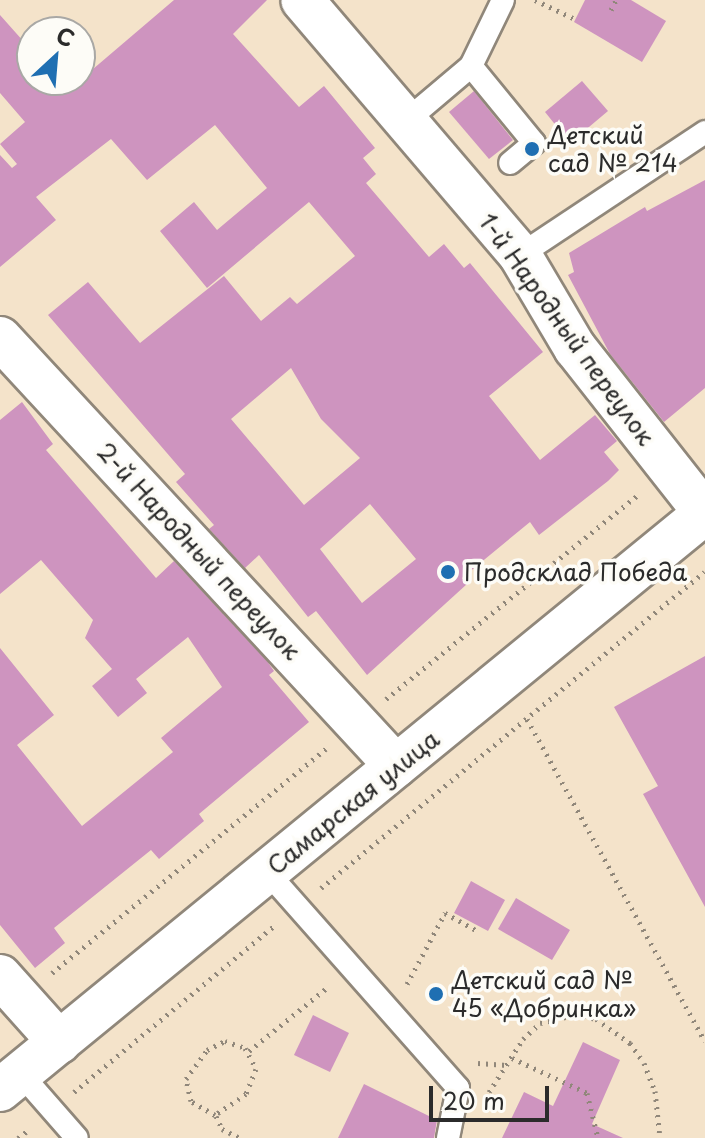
<!DOCTYPE html>
<meta charset="utf-8">
<style>
body{margin:0}
#map{position:relative;width:705px;height:1138px;overflow:hidden;background:#f4e3ca;font-family:"Playpen Sans",sans-serif}
div>[style]{position:absolute}
[style*='--x']{left:calc(var(--x)*1px);top:calc(var(--y)*1px);width:calc(var(--w)*1px);rotate:calc(var(--a)*1deg)}
.building>*{inset:0;background:#ce94bf}
.path>*{height:5px;margin-top:-2.5px;transform-origin:0;background:repeating-linear-gradient(90deg,#90877a 0 2px,transparent 0 8px)}
.roads{filter:drop-shadow(2px 0 #90877a) drop-shadow(-2px 0 #90877a) drop-shadow(0 2px #90877a) drop-shadow(0 -2px #90877a)}
.lane>*{height:22px;margin:-11px;padding:0 11px;transform-origin:11px;border-radius:11px;background:#fff}
.street>*{height:42px;margin:-21px;padding:0 21px;transform-origin:21px;border-radius:21px;background:#fff}
.dots>*{width:22px;height:22px;translate:-50% -50%;box-sizing:border-box;border:4px solid #fdfcf7;border-radius:50%}
span{translate:-50% -50%;white-space:nowrap;text-align:center;line-height:1.15;-webkit-text-stroke:7px #fdfcf7;paint-order:stroke}
.poi-label{font-size:24px;color:#2b2b2b}
.left{translate:0 -50%;text-align:left}
.street-label{font-size:24px;color:#2b2b2b}
.north{position:absolute;left:16px;top:16px;width:80px;height:80px;box-sizing:border-box;background:#fdfcf7;border:2px solid #a9a8a5;border-radius:50%;rotate:26deg;font-size:22px;font-weight:700;line-height:32px;text-align:center;color:#2b2b2b}
.north::after{content:'';display:block;margin:auto;width:28px;height:36px;background:#1f6fb2;clip-path:polygon(50% 0,100% 100%,50% 72%,0 100%)}
.scale{position:absolute;left:429px;top:1086px;width:120px;height:36px;box-sizing:border-box;border:4px solid #2b2b2b;border-top:0;padding-left:10px;font-size:24px;line-height:28px;white-space:nowrap;color:#2b2b2b;-webkit-text-stroke:6px #fdfcf7;paint-order:stroke}
</style>
<div id="map">
<div class="building">
<div style="clip-path:polygon(evenodd,174px 0,267px 0,233px 34px,299px 107px,324px 86px,375px 148px,363px 158px,376px 174px,366px 183px,429px 257px,444px 244px,464px 268px,470px 263px,543px 352px,489px 396px,540px 460px,595px 415px,617px 441px,604px 452px,619px 470px,608px 481px,539px 535px,530px 522px,462px 578px,467px 584px,367px 675px,316px 611px,308px 617px,259px 555px,245px 568px,209px 529px,214px 525px,176px 482px,185px 474px,48px 315px,88px 282px,140px 343px,224px 276px,261px 321px,290px 297px,297px 304px,355px 256px,309px 202px,207px 288px,160px 231px,194px 202px,217px 230px,267px 188px,215px 125px,147px 180px,111px 139px,36px 197px,56px 220px,0 267px,0 155px,12px 168px,17px 164px,0 144px,25px 122px,0 93px,0 15px,32px 51px,32px 80px,80px 80px,80px 68px,86px 75px,174px 0,291px 368px,321px 419px,360px 458px,304px 505px,231px 419px,291px 368px,174px 0,370px 504px,416px 559px,362px 603px,320px 549px,370px 504px)"></div>
<div style="clip-path:polygon(585px 0,631px 0,666px 21px,642px 62px,574px 22px)"></div>
<div style="clip-path:polygon(582px 81px,608px 111px,570px 143px,545px 112px)"></div>
<div style="clip-path:polygon(474px 91px,513px 140px,489px 159px,449px 112px)"></div>
<div style="clip-path:polygon(705px 180px,705px 388px,664px 422px,610px 354px,568px 275px,574px 272px,569px 253px,645px 207px,647px 211px)"></div>
<div style="clip-path:polygon(22px 402px,53px 444px,46px 450px,156px 578px,174px 561px,267px 661px,274px 671px,269px 675px,309px 722px,199px 814px,204px 821px,159px 859px,151px 850px,54px 928px,65px 943px,35px 968px,0 925px,0 648px,54px 715px,17px 745px,82px 826px,173px 752px,161px 738px,222px 687px,188px 637px,136px 679px,147px 693px,118px 717px,92px 686px,112px 669px,85px 638px,93px 620px,41px 560px,0 594px,0 420px)"></div>
<div style="clip-path:polygon(705px 656px,705px 907px,643px 794px,658px 786px,614px 707px)"></div>
<div style="clip-path:polygon(471px 881px,505px 900px,488px 931px,454px 913px)"></div>
<div style="clip-path:polygon(516px 898px,570px 930px,552px 960px,498px 929px)"></div>
<div style="clip-path:polygon(313px 1015px,349px 1033px,330px 1072px,294px 1055px)"></div>
<div style="clip-path:polygon(583px 1042px,620px 1060px,592px 1124px,623px 1138px,502px 1138px,524px 1092px,553px 1106px)"></div>
<div style="clip-path:polygon(364px 1084px,437px 1120px,434px 1138px,338px 1138px)"></div>
</div>
<div class="path">
<div style="--x:535;--y:0;--w:42;--a:25.3"></div>
<div style="--x:611;--y:10;--w:11;--a:-63"></div>
<div style="--x:386;--y:699;--w:326;--a:-39"></div>
<div style="--x:527;--y:719;--w:368;--a:61.1"></div>
<div style="--x:321;--y:888;--w:497;--a:-39.5"></div>
<div style="--x:52;--y:973;--w:354;--a:-39.3"></div>
<div style="--x:407;--y:984;--w:81;--a:-61.8"></div>
<div style="--x:445;--y:913;--w:38;--a:29"></div>
<div style="--x:225;--y:1041;--w:21;--a:19"></div>
<div style="--x:245;--y:1048;--w:24;--a:62"></div>
<div style="--x:256;--y:1069;--w:27;--a:112"></div>
<div style="--x:246;--y:1094;--w:37;--a:146"></div>
<div style="--x:215;--y:1115;--w:28;--a:-150"></div>
<div style="--x:191;--y:1101;--w:23;--a:-103"></div>
<div style="--x:186;--y:1079;--w:36;--a:-54"></div>
<div style="--x:207;--y:1050;--w:20;--a:-27"></div>
<div style="--x:249;--y:1051;--w:102;--a:-39"></div>
<div style="--x:512;--y:1058;--w:83;--a:25"></div>
<div style="--x:587;--y:1093;--w:46;--a:76.3"></div>
<div style="--x:478;--y:1063;--w:29;--a:4"></div>
<div style="--x:74;--y:1092;--w:259;--a:-39.7"></div>
<div style="--x:489;--y:1092;--w:63;--a:-57.3"></div>
<div style="--x:523;--y:1039;--w:23;--a:-43"></div>
<div style="--x:540;--y:1023;--w:37;--a:-13"></div>
<div style="--x:576;--y:1015;--w:20;--a:11"></div>
<div style="--x:596;--y:1019;--w:42;--a:35.2"></div>
<div style="--x:630;--y:1043;--w:24;--a:55"></div>
<div style="--x:644;--y:1063;--w:30;--a:69"></div>
<div style="--x:655;--y:1091;--w:47;--a:83.9"></div>
<div style="--x:216;--y:1116;--w:14;--a:65"></div>
<div style="--x:222;--y:1129;--w:20;--a:27"></div>
<div style="--x:18;--y:1138;--w:15;--a:-37"></div>
</div>
<div class="roads">
<div class="lane">
<div style="--x:471;--y:66;--w:99;--a:50.7"></div>
<div style="--x:534;--y:143;--w:31;--a:140"></div>
<div style="--x:406;--y:121;--w:85;--a:-40.2"></div>
<div style="--x:471;--y:66;--w:73;--a:-64.1"></div>
<div style="--x:520;--y:255;--w:222;--a:-33.6"></div>
<div style="--x:267;--y:872;--w:288;--a:48.5"></div>
<div style="--x:458;--y:1088;--w:51;--a:101.3"></div>
<div style="--x:20;--y:1073;--w:86;--a:48.8"></div>
</div>
<div class="street">
<div style="--x:0;--y:338;--w:583;--a:47.22"></div>
<div style="--x:0;--y:976;--w:89;--a:48.2"></div>
<div style="--x:0;--y:1090;--w:911;--a:-39.3"></div>
<div style="--x:705;--y:513;--w:210;--a:-128.2"></div>
<div style="--x:575;--y:348;--w:108;--a:-120.6"></div>
<div style="--x:520;--y:255;--w:335;--a:-130.5"></div>
</div>
</div>
<div class="dots">
<div style="left:532px;top:149px;background:#1f6fb2"></div>
<div style="left:448px;top:572px;background:#1f6fb2"></div>
<div style="left:436px;top:994px;background:#1f6fb2"></div>
</div>
<div class="poi-label">
<span class="left" style="left:548px;top:149px">Детский<br>сад № 214</span>
<span class="left" style="left:464px;top:572px">Продсклад Победа</span>
<span class="left" style="left:452px;top:994px">Детский сад №<br>45 «Добринка»</span>
</div>
<div class="street-label">
<span style="left:567px;top:329px;rotate:54deg">1-й Народный переулок</span>
<span style="left:199px;top:551px;rotate:47deg">2-й Народный переулок</span>
<span style="left:353px;top:802px;rotate:-39deg">Самарская улица</span>
</div>
<div class="north">С</div>
<div class="scale">20 m</div>
</div>
